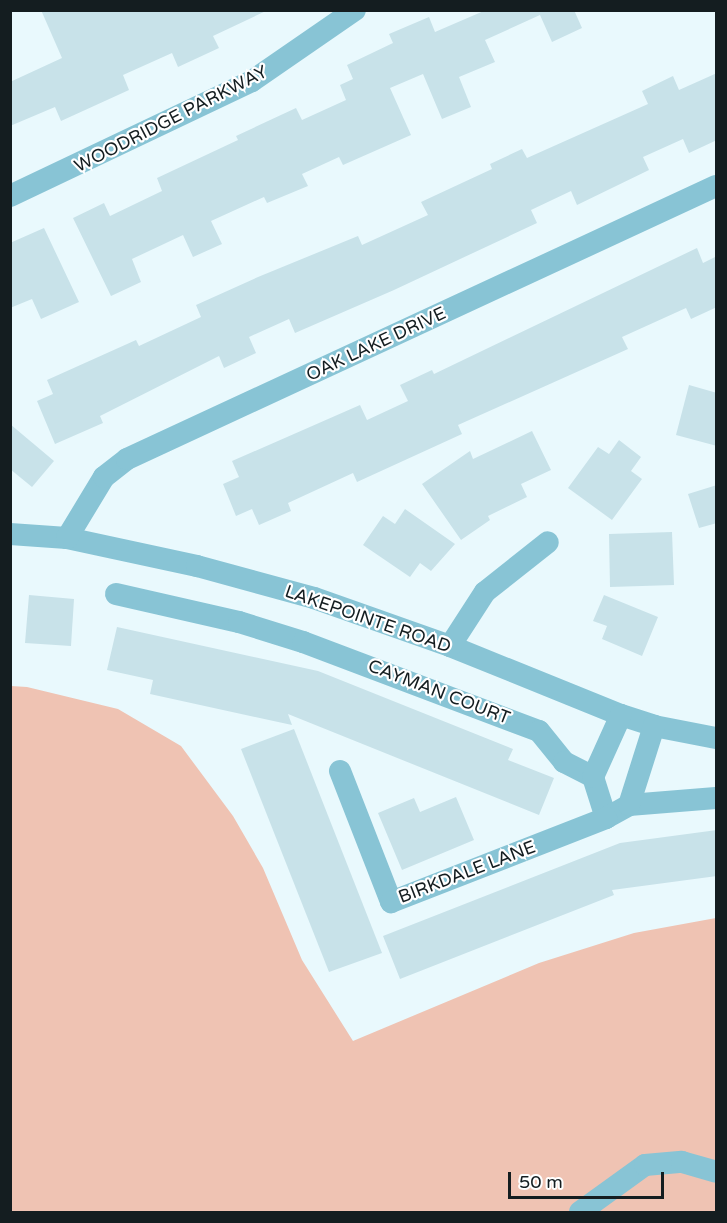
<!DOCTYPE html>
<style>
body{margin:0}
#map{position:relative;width:727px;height:1223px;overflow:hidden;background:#e9f9fd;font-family:"Varela Round",sans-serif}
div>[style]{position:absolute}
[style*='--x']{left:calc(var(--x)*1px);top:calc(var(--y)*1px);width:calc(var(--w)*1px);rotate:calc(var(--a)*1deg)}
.green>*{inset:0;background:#efc3b3}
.building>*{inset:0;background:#c8e2e9}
.minor>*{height:22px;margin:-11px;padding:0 11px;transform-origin:11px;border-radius:11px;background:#88c4d5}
span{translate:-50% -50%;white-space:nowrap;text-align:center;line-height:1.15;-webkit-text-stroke:4.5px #fff;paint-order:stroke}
.street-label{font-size:18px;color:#141d20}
.frame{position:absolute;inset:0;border:12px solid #141d20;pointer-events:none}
.scale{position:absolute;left:508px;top:1172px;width:156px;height:27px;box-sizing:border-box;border:3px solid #141d20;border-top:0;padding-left:8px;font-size:18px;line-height:21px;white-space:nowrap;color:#141d20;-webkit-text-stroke:4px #fff;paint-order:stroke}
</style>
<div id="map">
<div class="green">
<div style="clip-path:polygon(11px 686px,27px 687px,118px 709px,181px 746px,233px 816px,263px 868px,302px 960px,353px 1041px,539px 963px,634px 933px,716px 918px,716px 1212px,11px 1212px)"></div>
</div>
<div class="building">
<div style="clip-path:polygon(41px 10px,268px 10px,213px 36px,219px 48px,178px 67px,172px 53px,123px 75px,129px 90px,61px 121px,55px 107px,10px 126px,10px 82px,62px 58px)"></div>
<div style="clip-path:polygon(486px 10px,574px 10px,582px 28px,552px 42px,540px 15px,485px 40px,495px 62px,459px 77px,471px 107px,442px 119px,423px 74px,390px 88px,411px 135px,343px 165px,339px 157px,302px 174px,308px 186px,267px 203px,264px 197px,211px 221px,222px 244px,193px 257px,183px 235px,132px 259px,141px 282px,111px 296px,73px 218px,104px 203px,110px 216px,162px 191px,157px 178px,238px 140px,236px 136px,296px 108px,302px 120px,346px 100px,340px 85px,353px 79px,347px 65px,393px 43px,389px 34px,429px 17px,435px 32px)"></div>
<div style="clip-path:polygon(717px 73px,717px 140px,689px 153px,683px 139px,643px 157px,649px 170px,577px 205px,571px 191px,531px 210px,537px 223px,394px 290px,295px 333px,289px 319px,249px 337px,256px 353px,224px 368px,219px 356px,100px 416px,103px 423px,55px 444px,37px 401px,53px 394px,47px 380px,136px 340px,139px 346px,201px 317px,196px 305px,258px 277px,358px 236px,362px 245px,428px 215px,421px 202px,492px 169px,490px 164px,522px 149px,527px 158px,648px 104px,642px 91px,673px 76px,679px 90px)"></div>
<div style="clip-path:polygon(44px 228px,79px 302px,41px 319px,32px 299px,10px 308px,10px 243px)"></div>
<div style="clip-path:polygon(697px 248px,703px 263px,717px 256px,717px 307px,691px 319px,686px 308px,622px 337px,628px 349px,458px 425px,462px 434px,357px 482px,353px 473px,288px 503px,291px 511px,259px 525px,252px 509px,236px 516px,223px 484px,239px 477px,232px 461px,360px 405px,367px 420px,408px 401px,400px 385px,432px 370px,434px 374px)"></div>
<div style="clip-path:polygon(689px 385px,717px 393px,717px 446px,676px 435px)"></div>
<div style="clip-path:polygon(10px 424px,54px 461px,32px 487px,10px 469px)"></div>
<div style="clip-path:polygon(532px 431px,551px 470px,521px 484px,527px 497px,488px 516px,490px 520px,461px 540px,422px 484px,470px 451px,473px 459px)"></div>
<div style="clip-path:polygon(619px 440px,641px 457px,631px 471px,642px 479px,612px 520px,568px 488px,598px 447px,609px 454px)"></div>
<div style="clip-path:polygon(717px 485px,717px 523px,699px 528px,688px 494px)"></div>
<div style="clip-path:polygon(405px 509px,455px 544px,431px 571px,420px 563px,410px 577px,363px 545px,383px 516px,395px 524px)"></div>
<div style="clip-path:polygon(672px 532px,674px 585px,610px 587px,609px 534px)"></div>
<div style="clip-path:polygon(29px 595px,74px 599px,71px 646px,25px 643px)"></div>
<div style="clip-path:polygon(604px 595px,658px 617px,642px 656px,602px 639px,607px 626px,593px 621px)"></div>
<div style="clip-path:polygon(117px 627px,318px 671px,513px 749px,508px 760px,554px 778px,539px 815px,288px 714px,292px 725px,150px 694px,153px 680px,107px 670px)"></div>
<div style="clip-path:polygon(294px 729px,382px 953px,329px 972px,241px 749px)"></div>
<div style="clip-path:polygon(456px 797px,474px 840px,402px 870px,378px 813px,414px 798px,420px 812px)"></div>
<div style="clip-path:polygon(717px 830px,717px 876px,612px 890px,614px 895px,400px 979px,383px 936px,620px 843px)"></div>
</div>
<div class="minor">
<div style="--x:10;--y:196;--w:268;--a:-25.4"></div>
<div style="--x:252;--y:81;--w:125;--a:-34.6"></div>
<div style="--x:10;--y:534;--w:57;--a:4"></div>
<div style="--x:67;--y:538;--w:133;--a:12.2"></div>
<div style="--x:197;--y:566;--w:121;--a:15.3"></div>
<div style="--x:314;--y:598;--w:144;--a:19.4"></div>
<div style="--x:450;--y:646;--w:184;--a:22"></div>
<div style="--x:621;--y:715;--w:35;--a:18"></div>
<div style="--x:654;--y:726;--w:63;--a:11"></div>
<div style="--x:67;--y:538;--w:71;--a:-58.8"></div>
<div style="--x:104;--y:477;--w:29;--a:-38"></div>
<div style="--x:127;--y:459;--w:649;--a:-24.87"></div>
<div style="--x:116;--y:594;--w:126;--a:12.8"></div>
<div style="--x:239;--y:622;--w:67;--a:17.4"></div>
<div style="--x:303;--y:642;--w:252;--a:20.7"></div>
<div style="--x:539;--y:731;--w:40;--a:51"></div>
<div style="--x:564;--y:762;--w:33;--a:27"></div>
<div style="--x:593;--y:777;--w:43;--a:72.4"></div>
<div style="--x:606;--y:818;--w:26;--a:-29"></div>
<div style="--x:629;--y:805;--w:87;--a:-4.6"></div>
<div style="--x:450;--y:646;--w:64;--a:-57.1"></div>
<div style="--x:485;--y:592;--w:80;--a:-38.4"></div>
<div style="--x:340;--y:771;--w:141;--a:68.7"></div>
<div style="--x:391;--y:902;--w:231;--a:-21.3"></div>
<div style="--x:593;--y:777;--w:68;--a:-65.7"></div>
<div style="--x:629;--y:805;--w:83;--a:-72.4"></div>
<div style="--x:580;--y:1212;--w:80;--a:-35.9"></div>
<div style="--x:645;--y:1165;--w:37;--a:-5"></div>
<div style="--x:682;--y:1162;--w:35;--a:16"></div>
</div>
<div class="street-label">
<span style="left:171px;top:119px;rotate:-27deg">WOODRIDGE PARKWAY</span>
<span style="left:376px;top:344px;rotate:-25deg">OAK LAKE DRIVE</span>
<span style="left:368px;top:619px;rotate:19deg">LAKEPOINTE ROAD</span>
<span style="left:439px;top:692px;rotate:21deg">CAYMAN COURT</span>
<span style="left:467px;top:872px;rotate:-21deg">BIRKDALE LANE</span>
</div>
<div class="frame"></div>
<div class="scale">50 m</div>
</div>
